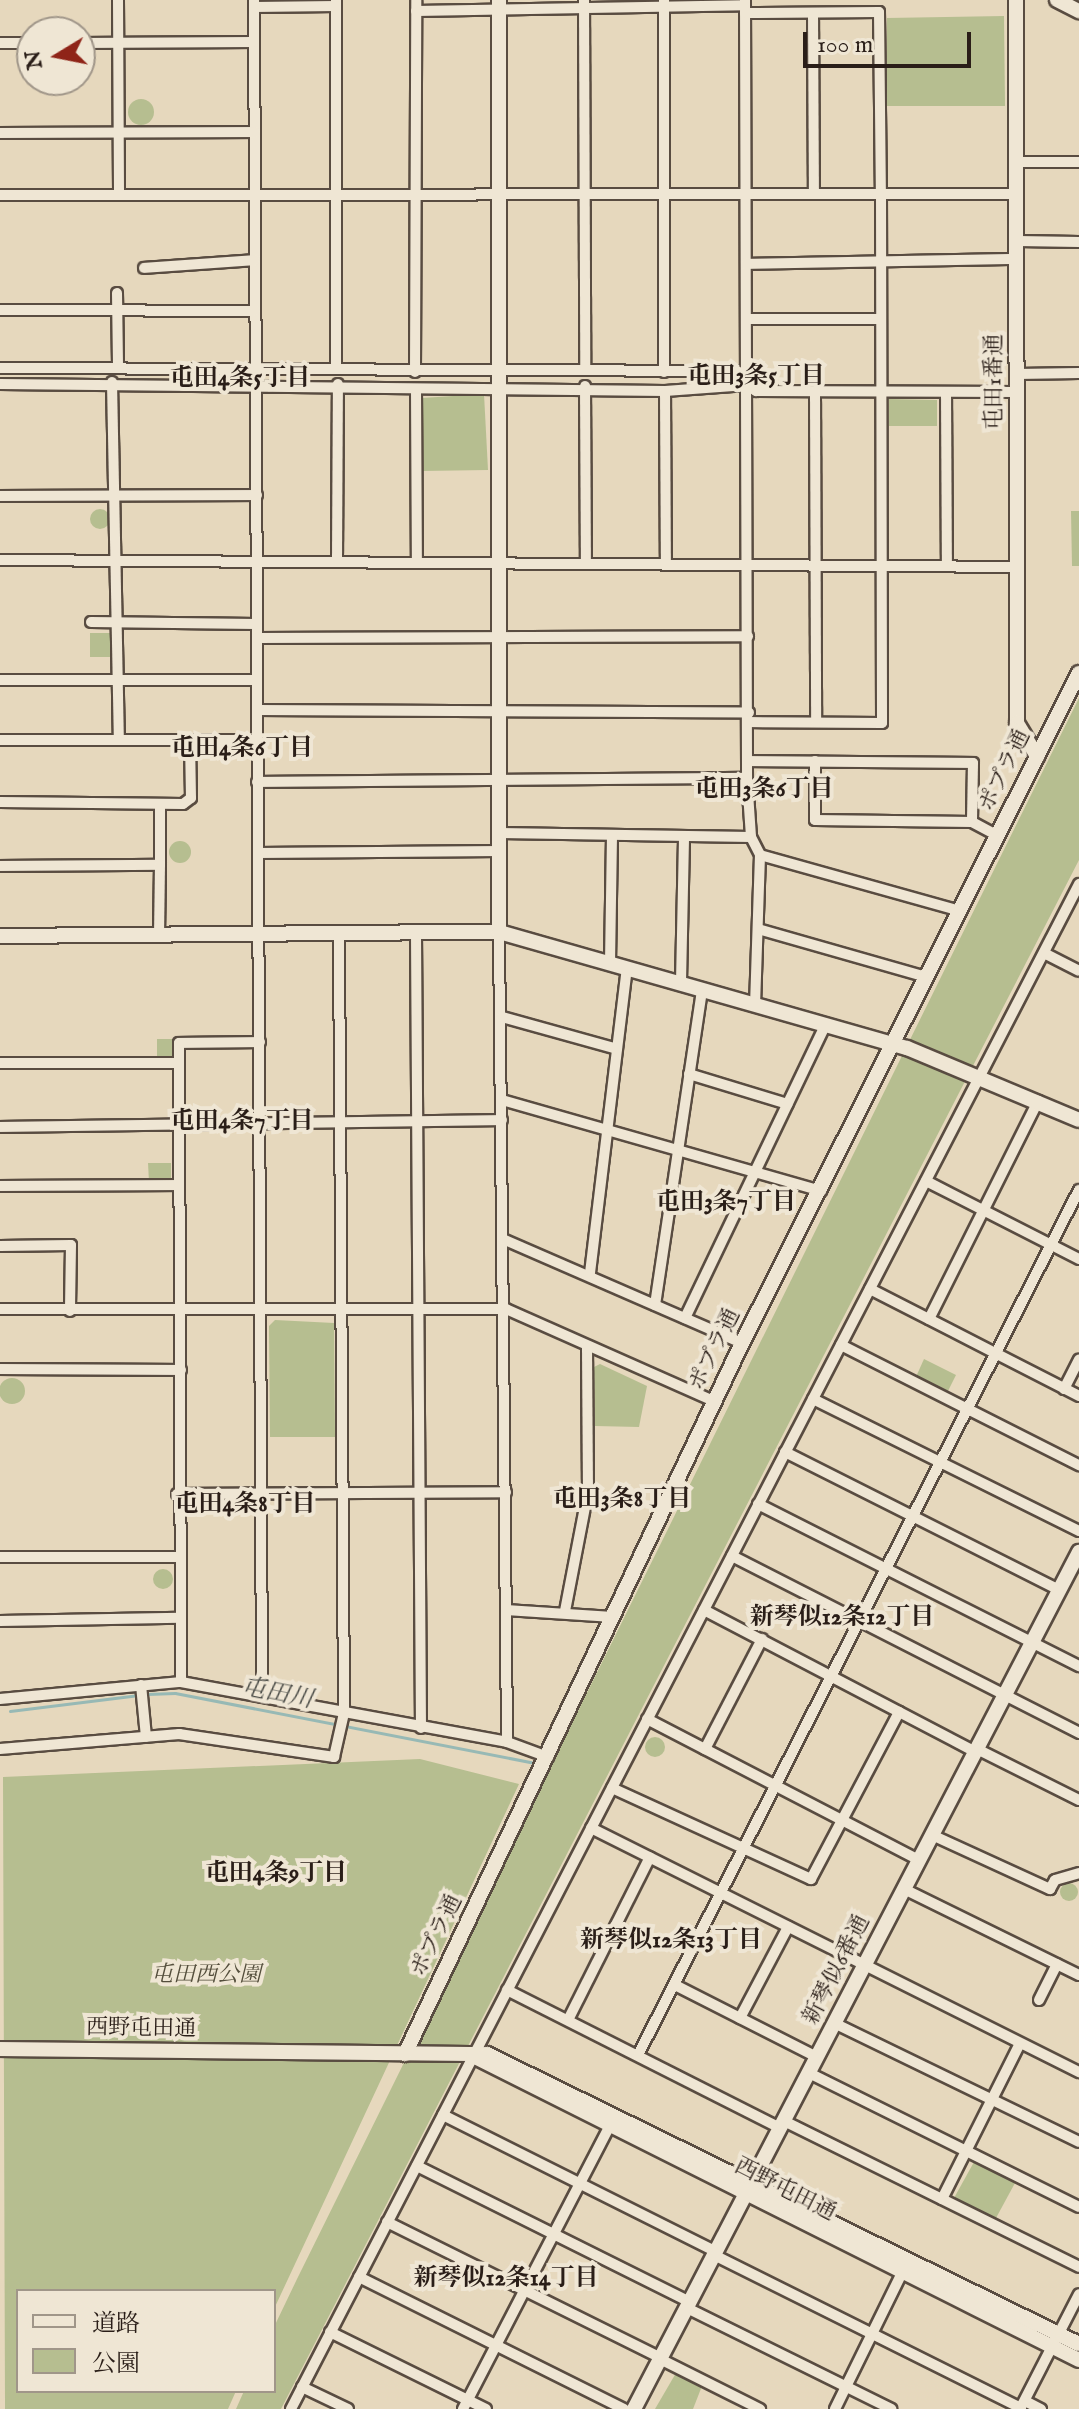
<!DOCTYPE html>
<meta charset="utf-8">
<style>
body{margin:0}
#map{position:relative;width:1079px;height:2409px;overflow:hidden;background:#e6d8bd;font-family:"IM FELL English","Noto Serif JP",serif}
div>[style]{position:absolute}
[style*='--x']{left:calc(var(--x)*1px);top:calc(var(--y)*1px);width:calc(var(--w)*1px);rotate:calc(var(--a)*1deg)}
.green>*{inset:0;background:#b6be90}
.round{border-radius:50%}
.stream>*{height:3px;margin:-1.5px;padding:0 1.5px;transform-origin:1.5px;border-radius:1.5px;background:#97b9b5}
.roads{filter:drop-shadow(2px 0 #594c41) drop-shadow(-2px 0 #594c41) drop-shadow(0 2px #594c41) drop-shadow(0 -2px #594c41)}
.street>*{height:10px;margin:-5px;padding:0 5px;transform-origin:5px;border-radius:5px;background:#efe6d4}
.secondary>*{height:14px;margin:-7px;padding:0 7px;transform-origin:7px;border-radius:7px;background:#efe6d4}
span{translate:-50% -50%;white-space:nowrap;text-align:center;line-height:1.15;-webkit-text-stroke:8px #efe6d4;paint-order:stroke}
.street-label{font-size:22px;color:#2a1e18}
.park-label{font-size:22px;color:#544e3c;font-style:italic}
.neighbourhood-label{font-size:24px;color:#2a1e18;font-weight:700}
.water-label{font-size:24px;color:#4b4c47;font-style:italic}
.legend{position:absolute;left:16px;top:2289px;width:260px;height:104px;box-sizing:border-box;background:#efe6d4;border:2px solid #a09689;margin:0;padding:10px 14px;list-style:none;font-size:24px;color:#2a1e18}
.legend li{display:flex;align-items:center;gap:16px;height:40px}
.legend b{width:40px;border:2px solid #a09689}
.north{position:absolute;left:16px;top:16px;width:80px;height:80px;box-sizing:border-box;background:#efe6d4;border:2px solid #a09689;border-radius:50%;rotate:260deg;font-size:22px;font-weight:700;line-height:32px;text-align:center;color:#2a1e18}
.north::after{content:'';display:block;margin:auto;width:28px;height:36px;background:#8f2418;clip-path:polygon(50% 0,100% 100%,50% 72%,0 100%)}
.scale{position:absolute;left:803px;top:32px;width:168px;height:36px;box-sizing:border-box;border:4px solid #2a1e18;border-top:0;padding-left:10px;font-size:24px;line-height:28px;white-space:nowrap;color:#2a1e18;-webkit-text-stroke:6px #efe6d4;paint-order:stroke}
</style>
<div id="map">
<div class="green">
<div style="clip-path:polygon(1004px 16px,1005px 106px,887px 106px,887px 18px)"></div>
<div class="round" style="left:128px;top:99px;width:26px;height:26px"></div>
<div style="clip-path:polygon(484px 394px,488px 470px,422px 471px,422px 398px)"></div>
<div style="clip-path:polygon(889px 399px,937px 400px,937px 426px,889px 426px)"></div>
<div class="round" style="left:90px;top:509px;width:20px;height:20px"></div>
<div style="clip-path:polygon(1071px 511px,1079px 511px,1079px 566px,1072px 566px)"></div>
<div style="clip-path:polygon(90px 633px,113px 633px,114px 657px,90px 657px)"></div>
<div style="clip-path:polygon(1079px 698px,1079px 860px,281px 2409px,236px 2409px,244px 2391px,274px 2391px,274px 2327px,297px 2279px)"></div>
<div class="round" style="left:169px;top:841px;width:22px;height:22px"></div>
<div style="clip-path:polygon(157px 1039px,175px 1039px,175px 1061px,157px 1061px)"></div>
<div style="clip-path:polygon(148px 1163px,171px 1163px,171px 1182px,149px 1182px)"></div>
<div style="clip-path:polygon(275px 1320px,334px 1323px,335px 1437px,270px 1437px,269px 1326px)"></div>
<div style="clip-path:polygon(924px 1359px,956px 1375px,946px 1395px,915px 1379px)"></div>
<div style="clip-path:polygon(600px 1364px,647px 1386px,639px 1427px,595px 1426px,594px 1367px)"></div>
<div class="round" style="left:-1px;top:1378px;width:26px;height:26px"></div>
<div class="round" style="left:153px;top:1569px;width:20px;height:20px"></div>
<div class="round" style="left:645px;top:1737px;width:20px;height:20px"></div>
<div style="clip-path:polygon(420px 1759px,519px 1784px,274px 2309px,274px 2291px,18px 2291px,18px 2391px,236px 2391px,228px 2409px,5px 2409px,3px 1777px)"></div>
<div class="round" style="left:1060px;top:1883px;width:18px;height:18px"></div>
<div style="clip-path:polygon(974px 2162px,1015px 2183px,996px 2218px,954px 2198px)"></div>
<div style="clip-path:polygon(676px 2373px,702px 2386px,693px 2409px,655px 2409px)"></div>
</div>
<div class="stream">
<div style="--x:147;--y:1694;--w:28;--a:-2"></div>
<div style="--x:175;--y:1693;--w:368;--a:11"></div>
<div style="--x:10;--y:1711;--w:130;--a:-7.1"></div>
</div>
<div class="roads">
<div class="street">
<div style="--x:118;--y:0;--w:194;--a:89.7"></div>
<div style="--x:254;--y:0;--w:1697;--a:89.73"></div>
<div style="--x:336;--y:0;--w:367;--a:90"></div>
<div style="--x:584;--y:0;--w:370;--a:89.8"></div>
<div style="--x:664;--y:0;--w:372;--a:90"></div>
<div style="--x:745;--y:0;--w:778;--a:89.85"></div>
<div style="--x:747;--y:778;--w:59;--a:86.1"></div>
<div style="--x:751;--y:837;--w:20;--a:63"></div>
<div style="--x:760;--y:855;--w:147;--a:91.9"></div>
<div style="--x:254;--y:7;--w:82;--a:-0.7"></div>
<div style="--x:416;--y:11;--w:329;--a:-1"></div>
<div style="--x:745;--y:13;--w:134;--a:-0.4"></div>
<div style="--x:879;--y:12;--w:182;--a:89.4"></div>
<div style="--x:881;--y:194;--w:529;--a:89.89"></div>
<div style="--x:882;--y:723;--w:134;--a:-179.6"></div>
<div style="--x:813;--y:13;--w:180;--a:89.7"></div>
<div style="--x:0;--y:43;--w:32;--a:0"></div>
<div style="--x:80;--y:43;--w:174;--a:-0.3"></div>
<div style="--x:0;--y:133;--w:255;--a:-0.2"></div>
<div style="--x:1017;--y:162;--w:62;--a:0"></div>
<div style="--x:0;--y:195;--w:1018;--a:-0.06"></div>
<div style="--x:1018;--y:241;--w:61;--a:0.9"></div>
<div style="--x:746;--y:264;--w:272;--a:-1.1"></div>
<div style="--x:144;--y:268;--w:111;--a:-4.1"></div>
<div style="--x:117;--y:293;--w:75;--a:89.2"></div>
<div style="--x:0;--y:310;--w:255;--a:0.2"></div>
<div style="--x:746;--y:319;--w:135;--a:0"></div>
<div style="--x:0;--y:368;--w:737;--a:0.23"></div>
<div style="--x:737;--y:371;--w:17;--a:54"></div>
<div style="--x:747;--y:385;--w:82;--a:175.8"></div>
<div style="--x:665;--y:391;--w:665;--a:-179.4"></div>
<div style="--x:415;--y:372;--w:372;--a:-89.8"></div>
<div style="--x:1017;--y:374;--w:62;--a:-0.9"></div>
<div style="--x:112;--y:382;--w:357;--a:88.9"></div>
<div style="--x:747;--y:385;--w:11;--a:34"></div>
<div style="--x:756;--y:391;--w:261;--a:0.2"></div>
<div style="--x:585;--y:386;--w:175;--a:89.7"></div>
<div style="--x:416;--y:390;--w:172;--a:89.7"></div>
<div style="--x:665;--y:391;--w:170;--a:89.7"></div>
<div style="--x:815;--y:392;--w:330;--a:89.8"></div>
<div style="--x:946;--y:392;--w:173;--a:89.7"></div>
<div style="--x:0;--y:496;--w:257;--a:-0.2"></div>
<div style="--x:0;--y:560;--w:1018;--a:0.39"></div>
<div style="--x:337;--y:561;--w:177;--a:-89.7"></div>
<div style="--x:91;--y:622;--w:165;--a:0.7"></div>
<div style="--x:257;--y:638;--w:491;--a:-0.2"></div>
<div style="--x:0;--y:680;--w:257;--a:0"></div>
<div style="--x:257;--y:710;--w:492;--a:0.3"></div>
<div style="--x:0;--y:740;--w:257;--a:0"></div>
<div style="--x:748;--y:761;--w:225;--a:0.5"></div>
<div style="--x:973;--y:763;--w:59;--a:91"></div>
<div style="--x:815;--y:761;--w:59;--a:90"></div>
<div style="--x:815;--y:820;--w:157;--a:0.7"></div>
<div style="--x:972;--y:822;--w:30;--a:28"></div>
<div style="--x:257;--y:782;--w:490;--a:-0.5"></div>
<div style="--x:0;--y:802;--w:183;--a:0.6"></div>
<div style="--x:183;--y:804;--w:10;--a:-37"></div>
<div style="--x:191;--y:798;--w:57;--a:-91"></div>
<div style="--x:500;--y:833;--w:251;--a:0.9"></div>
<div style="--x:258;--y:853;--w:242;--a:-0.5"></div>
<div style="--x:760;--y:855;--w:209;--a:15.6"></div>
<div style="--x:160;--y:865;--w:61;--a:-90"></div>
<div style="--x:0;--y:866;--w:160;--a:-0.4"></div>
<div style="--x:160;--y:865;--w:69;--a:90.8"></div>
<div style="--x:758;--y:929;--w:176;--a:15.9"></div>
<div style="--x:499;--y:932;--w:810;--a:89.43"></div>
<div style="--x:416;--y:934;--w:794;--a:89.64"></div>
<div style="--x:1044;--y:953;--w:39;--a:27"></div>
<div style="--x:610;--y:963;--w:128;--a:-89.1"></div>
<div style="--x:681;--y:982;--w:146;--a:-88.8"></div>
<div style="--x:502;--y:1017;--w:119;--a:15.5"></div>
<div style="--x:0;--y:1063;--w:179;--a:0"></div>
<div style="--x:689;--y:1074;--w:103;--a:16.9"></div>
<div style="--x:502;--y:1100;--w:332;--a:15.9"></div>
<div style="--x:0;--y:1127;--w:502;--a:-0.8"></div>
<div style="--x:926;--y:1181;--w:172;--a:27"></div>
<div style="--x:0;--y:1186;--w:178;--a:-0.3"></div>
<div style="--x:505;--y:1240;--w:258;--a:23.5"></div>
<div style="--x:0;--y:1246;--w:71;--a:-0.8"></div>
<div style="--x:71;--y:1245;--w:66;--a:90.9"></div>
<div style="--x:590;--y:1273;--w:307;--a:-83.1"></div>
<div style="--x:870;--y:1289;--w:235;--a:27.1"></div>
<div style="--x:655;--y:1305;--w:319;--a:-81.5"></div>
<div style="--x:0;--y:1309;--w:506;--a:0"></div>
<div style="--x:506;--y:1309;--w:227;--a:23.9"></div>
<div style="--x:685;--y:1318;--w:326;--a:-64.4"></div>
<div style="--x:929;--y:1319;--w:244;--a:-63.4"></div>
<div style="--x:841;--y:1345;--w:267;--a:26.8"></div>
<div style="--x:0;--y:1369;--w:181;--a:0.3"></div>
<div style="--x:1064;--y:1389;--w:33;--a:-63"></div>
<div style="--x:813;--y:1399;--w:297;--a:26.4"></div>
<div style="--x:785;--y:1452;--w:307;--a:26.7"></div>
<div style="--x:177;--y:1494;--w:329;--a:-0.3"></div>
<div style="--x:758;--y:1504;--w:360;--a:26.8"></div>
<div style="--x:732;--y:1556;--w:390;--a:27"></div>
<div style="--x:0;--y:1557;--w:178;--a:0"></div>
<div style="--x:506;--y:1610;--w:107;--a:3.7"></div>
<div style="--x:704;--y:1610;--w:307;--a:27.6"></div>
<div style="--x:565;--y:1611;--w:122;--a:-79.1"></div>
<div style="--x:588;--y:1491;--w:144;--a:-90.4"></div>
<div style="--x:0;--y:1621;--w:180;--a:-1"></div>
<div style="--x:181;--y:1682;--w:639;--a:-90.18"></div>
<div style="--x:179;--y:1043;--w:81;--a:-0.7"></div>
<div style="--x:141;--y:1685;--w:52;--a:84.5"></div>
<div style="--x:0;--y:1699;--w:182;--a:-5.4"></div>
<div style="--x:181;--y:1682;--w:331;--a:10.4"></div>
<div style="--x:507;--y:1742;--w:44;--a:20.1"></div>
<div style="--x:647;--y:1719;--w:306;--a:27.4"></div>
<div style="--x:0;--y:1749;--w:180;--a:-4.8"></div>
<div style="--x:179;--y:1734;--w:157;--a:8.4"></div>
<div style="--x:334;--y:1757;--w:45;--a:-77.2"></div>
<div style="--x:344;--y:1713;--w:779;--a:-90.37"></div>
<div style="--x:705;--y:1749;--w:124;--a:-62.6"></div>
<div style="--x:977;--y:1749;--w:114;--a:26.6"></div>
<div style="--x:612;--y:1788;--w:219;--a:24.6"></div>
<div style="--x:811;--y:1879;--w:189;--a:-62.2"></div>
<div style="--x:591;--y:1828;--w:546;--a:26.57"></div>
<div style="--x:932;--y:1835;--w:130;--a:24.6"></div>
<div style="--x:1050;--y:1889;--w:10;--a:-61"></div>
<div style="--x:1055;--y:1880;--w:25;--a:-16"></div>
<div style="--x:904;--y:1889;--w:195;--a:26.2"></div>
<div style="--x:675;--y:1985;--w:159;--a:26.9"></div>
<div style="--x:507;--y:1990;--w:306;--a:26.8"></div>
<div style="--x:1039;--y:2000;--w:40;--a:-63.4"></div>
<div style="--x:740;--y:2018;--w:103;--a:-62.2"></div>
<div style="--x:568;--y:2020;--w:182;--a:-63.3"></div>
<div style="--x:834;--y:2023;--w:272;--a:25.9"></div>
<div style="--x:638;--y:2055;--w:971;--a:-62.99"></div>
<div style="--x:809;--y:2073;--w:301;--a:26.4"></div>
<div style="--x:443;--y:2115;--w:305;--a:26.6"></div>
<div style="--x:784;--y:2121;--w:329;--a:26.3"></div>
<div style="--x:417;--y:2166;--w:305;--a:26.5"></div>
<div style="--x:942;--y:2199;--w:174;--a:-63.4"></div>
<div style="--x:387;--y:2222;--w:306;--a:26.4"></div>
<div style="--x:714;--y:2255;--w:343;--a:26.5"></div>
<div style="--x:359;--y:2277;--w:296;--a:26.5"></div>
<div style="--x:687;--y:2308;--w:228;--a:26.3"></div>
<div style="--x:330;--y:2332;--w:174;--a:26.3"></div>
<div style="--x:660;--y:2359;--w:112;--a:26.6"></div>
<div style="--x:302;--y:2387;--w:51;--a:25.6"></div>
<div style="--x:1025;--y:2401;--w:18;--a:27"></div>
<div style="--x:291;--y:2409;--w:1717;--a:-62.67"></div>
<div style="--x:463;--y:2409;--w:326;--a:-62.6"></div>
<div style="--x:835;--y:2409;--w:158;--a:-63.8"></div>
<div style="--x:1020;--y:2409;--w:129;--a:-62.8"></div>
</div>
<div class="secondary">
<div style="--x:1016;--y:0;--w:723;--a:89.92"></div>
<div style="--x:1017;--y:723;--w:39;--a:59"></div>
<div style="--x:1057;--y:0;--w:25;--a:27"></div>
<div style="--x:499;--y:932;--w:932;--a:-90"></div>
<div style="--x:0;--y:936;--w:499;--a:-0.5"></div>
<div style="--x:499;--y:932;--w:424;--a:15.9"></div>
<div style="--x:907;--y:1048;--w:186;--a:22.7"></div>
<div style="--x:0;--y:2049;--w:487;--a:0.6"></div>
<div style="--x:487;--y:2054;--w:659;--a:26.1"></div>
<div style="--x:405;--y:2054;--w:787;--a:-64.64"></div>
<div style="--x:742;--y:1343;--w:750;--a:-63.3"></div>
<div style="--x:473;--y:2056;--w:678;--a:26.64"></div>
<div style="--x:634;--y:2409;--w:966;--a:-62.56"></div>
</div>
</div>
<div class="street-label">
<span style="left:995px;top:382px;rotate:-90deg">屯田1番通</span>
<span style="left:1005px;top:771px;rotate:-64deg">ポプラ通</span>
<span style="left:715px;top:1350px;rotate:-64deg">ポプラ通</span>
<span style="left:437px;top:1936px;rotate:-64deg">ポプラ通</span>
<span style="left:837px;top:1970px;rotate:-63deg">新琴似6番通</span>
<span style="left:141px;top:2029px;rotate:1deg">西野屯田通</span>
<span style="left:785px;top:2190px;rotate:27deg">西野屯田通</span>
</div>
<div class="park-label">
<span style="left:206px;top:1976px">屯田西公園</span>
</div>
<div class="neighbourhood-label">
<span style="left:756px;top:377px">屯田3条5丁目</span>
<span style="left:240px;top:379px">屯田4条5丁目</span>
<span style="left:242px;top:749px">屯田4条6丁目</span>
<span style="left:764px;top:790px">屯田3条6丁目</span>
<span style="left:242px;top:1122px">屯田4条7丁目</span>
<span style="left:726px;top:1203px">屯田3条7丁目</span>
<span style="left:622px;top:1500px">屯田3条8丁目</span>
<span style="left:245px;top:1505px">屯田4条8丁目</span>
<span style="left:842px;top:1618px">新琴似12条12丁目</span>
<span style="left:276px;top:1874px">屯田4条9丁目</span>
<span style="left:671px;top:1941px">新琴似12条13丁目</span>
<span style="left:506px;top:2279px">新琴似12条14丁目</span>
</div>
<div class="water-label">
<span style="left:277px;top:1694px;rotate:11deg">屯田川</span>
</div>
<ul class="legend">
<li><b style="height:10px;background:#efe6d4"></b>道路</li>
<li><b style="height:22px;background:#b6be90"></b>公園</li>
</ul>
<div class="north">N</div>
<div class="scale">100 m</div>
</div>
